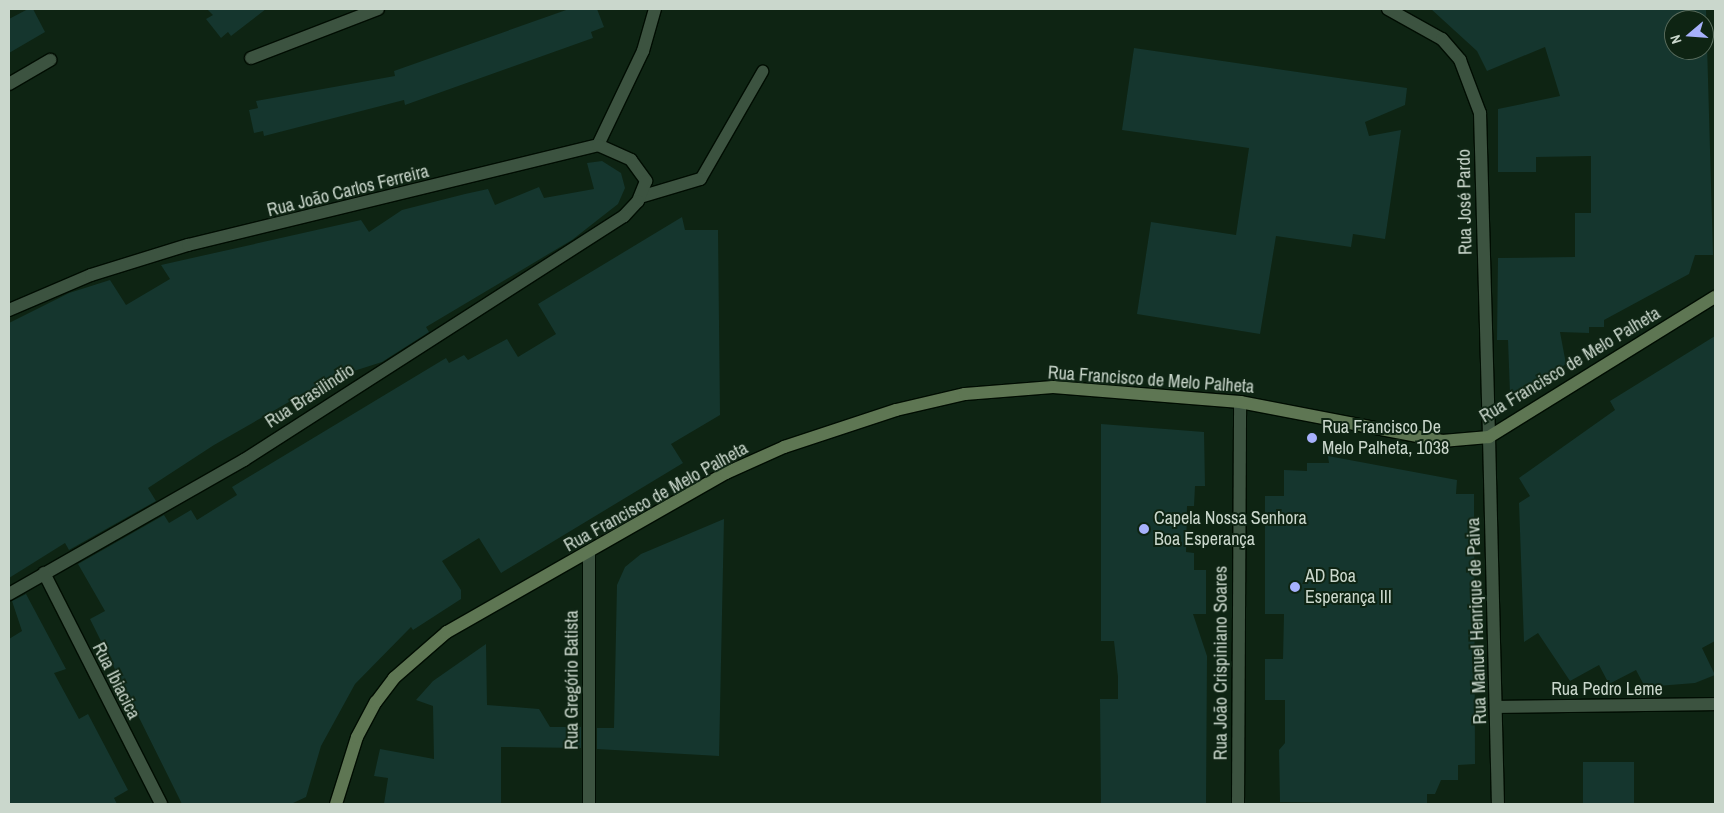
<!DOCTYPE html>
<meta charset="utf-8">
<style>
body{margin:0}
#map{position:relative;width:1724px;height:813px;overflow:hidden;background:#0e2413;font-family:"Archivo Narrow",sans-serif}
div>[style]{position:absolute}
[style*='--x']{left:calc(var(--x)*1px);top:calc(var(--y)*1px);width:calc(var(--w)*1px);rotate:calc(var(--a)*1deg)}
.building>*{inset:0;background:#15362e}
.roads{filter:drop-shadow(1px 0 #000d02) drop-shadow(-1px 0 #000d02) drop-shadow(0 1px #000d02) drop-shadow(0 -1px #000d02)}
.service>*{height:11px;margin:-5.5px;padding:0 5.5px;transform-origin:5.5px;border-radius:5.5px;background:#3c5340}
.minor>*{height:12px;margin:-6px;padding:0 6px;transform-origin:6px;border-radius:6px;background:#3c5340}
.tertiary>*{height:12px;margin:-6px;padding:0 6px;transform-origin:6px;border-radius:6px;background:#3c5340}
.secondary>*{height:12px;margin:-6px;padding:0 6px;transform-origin:6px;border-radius:6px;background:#5e7653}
.dots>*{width:14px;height:14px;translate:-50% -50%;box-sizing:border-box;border:2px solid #0e2413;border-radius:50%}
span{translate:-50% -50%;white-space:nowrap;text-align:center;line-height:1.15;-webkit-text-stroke:4px #0e2413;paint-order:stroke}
.street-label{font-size:18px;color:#cad7cc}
.poi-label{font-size:18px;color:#cad7cc}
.left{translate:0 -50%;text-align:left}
.frame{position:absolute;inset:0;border:10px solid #cad7cc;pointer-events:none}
.north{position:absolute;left:1664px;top:10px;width:50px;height:50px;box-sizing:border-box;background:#0e2413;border:1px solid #596c5d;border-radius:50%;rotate:252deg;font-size:14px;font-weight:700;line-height:20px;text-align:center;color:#cad7cc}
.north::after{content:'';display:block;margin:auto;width:18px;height:22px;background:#a7b1fc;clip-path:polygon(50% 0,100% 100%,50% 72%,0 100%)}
</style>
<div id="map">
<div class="building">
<div style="clip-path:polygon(28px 9px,33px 9px,45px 32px,9px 53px,9px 19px)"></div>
<div style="clip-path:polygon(207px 9px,266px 9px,231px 36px,228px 32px,221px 38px,206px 19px,213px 15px)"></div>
<div style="clip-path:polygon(569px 9px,597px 9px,604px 27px,591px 32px,593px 38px,405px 105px,404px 100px,264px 136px,263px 131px,254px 133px,249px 110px,258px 108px,256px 101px,395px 76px,394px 71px)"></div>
<div style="clip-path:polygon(evenodd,1431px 9px,1706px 9px,1713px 255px,1695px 255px,1689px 274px,1604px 320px,1604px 327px,1589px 327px,1589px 333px,1560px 332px,1566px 364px,1525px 392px,1510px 394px,1508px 340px,1497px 340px,1498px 258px,1575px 257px,1575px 213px,1591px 213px,1591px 156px,1536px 157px,1536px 172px,1498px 172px,1498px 109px,1560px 96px,1545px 47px,1487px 71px,1477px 51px,1431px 9px,1674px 20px,1704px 20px,1704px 50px,1674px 50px,1674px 20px)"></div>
<div style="clip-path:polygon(1134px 48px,1407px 88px,1405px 105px,1365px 122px,1369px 136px,1401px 130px,1385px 239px,1353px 234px,1351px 247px,1276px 236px,1260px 334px,1137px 314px,1151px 222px,1236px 235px,1249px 148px,1122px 130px)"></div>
<div style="clip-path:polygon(602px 161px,621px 173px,625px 188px,618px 204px,572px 240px,426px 327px,429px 332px,382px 362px,329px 379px,214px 445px,148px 488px,156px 501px,69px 550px,65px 543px,9px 578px,9px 323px,69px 293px,110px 280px,126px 305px,170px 279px,161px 265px,361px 220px,369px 232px,402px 210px,465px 194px,488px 189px,495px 205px,539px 187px,544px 198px,594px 189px,587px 163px)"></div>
<div style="clip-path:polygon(682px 217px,685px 230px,718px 230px,720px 415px,671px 444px,683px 463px,501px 573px,479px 538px,442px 561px,461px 590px,461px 599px,413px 630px,411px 627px,355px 684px,321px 746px,306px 797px,291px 804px,182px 804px,90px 619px,105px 611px,78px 564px,164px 515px,169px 523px,191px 510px,197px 520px,237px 495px,232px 487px,446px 358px,449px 363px,464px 355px,468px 360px,507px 339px,518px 357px,556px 334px,538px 304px)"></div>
<div style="clip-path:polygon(1715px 336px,1715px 641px,1702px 648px,1715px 675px,1695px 683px,1645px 687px,1636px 670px,1609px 684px,1599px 665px,1570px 681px,1538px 633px,1524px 642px,1519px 503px,1530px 496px,1519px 478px,1615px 410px,1610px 401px)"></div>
<div style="clip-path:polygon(1101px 424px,1204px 432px,1205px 486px,1195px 486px,1194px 506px,1187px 506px,1186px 552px,1194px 553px,1194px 570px,1206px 570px,1206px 614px,1193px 614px,1207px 656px,1206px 803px,1101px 803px,1100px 699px,1118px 699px,1118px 677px,1114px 641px,1101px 641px)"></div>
<div style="clip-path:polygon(1328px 456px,1457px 480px,1456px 494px,1474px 494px,1475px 764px,1458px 765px,1458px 780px,1441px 780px,1435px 794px,1427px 794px,1427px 804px,1280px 802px,1279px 750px,1285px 743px,1285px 700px,1265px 700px,1265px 659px,1283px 659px,1284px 614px,1265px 614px,1265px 496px,1284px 496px,1284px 470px,1307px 471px,1307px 463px,1329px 463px)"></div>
<div style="clip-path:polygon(724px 519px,719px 756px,597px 749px,597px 728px,614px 728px,617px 585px,625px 567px,641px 554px)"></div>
<div style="clip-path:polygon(26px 594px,66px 669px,54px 673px,79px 719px,88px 714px,128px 790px,114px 798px,117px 804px,9px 804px,9px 639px,22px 631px,12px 601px)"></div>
<div style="clip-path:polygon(486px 644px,487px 705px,539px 709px,550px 727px,581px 727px,581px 748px,501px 747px,501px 804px,384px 804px,388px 778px,374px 776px,380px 749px,434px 759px,433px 706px,416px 700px,433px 681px)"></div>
<div style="clip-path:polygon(1583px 762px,1634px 762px,1634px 804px,1583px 804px)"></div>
</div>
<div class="roads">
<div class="service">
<div style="--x:700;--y:179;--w:125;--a:-60.1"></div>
</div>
<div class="minor">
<div style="--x:1388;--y:9;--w:62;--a:29.1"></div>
<div style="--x:1442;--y:39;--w:28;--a:49"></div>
<div style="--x:1460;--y:60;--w:57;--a:69.3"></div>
<div style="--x:1480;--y:113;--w:324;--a:88.4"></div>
<div style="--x:251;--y:58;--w:136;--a:-21.1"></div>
<div style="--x:9;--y:84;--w:48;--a:-30.3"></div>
<div style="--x:598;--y:145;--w:104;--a:-64.4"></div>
<div style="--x:643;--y:51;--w:44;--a:-74.1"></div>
<div style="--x:640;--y:197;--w:63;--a:-16.7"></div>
<div style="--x:9;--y:310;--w:89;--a:-23.1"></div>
<div style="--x:91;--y:275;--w:102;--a:-17.2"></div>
<div style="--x:188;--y:245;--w:422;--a:-13.7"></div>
<div style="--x:598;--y:145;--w:36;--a:24"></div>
<div style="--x:631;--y:160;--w:26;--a:54"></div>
<div style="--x:646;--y:181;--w:22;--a:112"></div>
<div style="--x:638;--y:201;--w:21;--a:133"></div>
<div style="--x:624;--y:216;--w:452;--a:147.3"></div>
<div style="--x:244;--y:460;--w:271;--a:150.3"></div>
<div style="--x:44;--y:573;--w:259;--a:63.1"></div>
<div style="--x:1498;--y:707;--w:217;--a:-0.8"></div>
<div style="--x:589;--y:804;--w:249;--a:-90"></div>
</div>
<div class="tertiary">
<div style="--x:1489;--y:437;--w:367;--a:88.6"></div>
<div style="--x:1238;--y:804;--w:402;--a:-89.7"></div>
</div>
<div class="secondary">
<div style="--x:336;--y:804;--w:70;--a:-72.6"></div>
<div style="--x:357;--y:737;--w:40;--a:-62"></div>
<div style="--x:376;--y:702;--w:30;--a:-53"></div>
<div style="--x:394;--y:678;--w:70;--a:-41"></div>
<div style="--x:447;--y:632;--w:321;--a:-29.7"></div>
<div style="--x:726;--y:473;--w:64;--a:-24.1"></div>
<div style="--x:784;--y:447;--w:118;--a:-18.3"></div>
<div style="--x:896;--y:410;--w:71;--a:-13.1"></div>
<div style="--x:965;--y:394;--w:88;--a:-4.5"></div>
<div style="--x:1053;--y:387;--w:188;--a:4.6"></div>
<div style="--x:1240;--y:402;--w:206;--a:10.9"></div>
<div style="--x:1442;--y:441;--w:47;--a:-4.9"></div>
<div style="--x:1489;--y:437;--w:266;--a:-31.8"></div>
</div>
</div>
<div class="dots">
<div style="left:1312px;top:438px;background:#a7b1fc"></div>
<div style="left:1144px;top:529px;background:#a7b1fc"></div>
<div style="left:1295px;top:587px;background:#a7b1fc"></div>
</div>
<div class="street-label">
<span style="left:348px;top:191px;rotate:-14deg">Rua João Carlos Ferreira</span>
<span style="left:1465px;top:202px;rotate:-91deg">Rua José Pardo</span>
<span style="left:1570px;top:365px;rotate:-31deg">Rua Francisco de Melo Palheta</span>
<span style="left:1151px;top:380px;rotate:4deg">Rua Francisco de Melo Palheta</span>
<span style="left:310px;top:396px;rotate:-33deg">Rua Brasilindio</span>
<span style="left:656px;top:497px;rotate:-29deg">Rua Francisco de Melo Palheta</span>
<span style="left:1477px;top:621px;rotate:-92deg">Rua Manuel Henrique de Paiva</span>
<span style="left:1221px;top:663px;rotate:-90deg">Rua João Crispiniano Soares</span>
<span style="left:572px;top:680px;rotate:-90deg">Rua Gregório Batista</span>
<span style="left:116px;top:681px;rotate:63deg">Rua Ibiacica</span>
<span style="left:1607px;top:689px">Rua Pedro Leme</span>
</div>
<div class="poi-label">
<span class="left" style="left:1322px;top:438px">Rua Francisco De<br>Melo Palheta, 1038</span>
<span class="left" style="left:1154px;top:529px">Capela Nossa Senhora<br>Boa Esperança</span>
<span class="left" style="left:1305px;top:587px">AD Boa<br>Esperança III</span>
</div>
<div class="frame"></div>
<div class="north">N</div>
</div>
